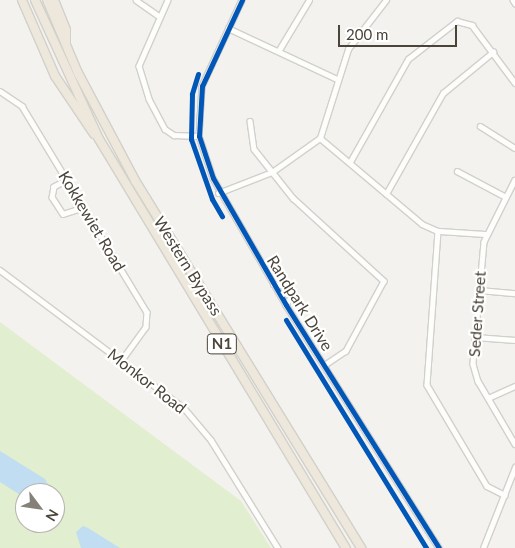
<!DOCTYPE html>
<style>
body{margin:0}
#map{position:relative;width:515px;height:548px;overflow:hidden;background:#f4f2ee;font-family:Lato,sans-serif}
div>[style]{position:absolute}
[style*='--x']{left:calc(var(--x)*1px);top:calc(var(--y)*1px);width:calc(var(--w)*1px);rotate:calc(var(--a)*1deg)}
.green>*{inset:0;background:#e1eecf}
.water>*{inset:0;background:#c0ddf1}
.roads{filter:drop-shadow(1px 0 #d2d0cb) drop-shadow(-1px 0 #d2d0cb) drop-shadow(0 1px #d2d0cb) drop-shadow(0 -1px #d2d0cb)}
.minor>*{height:4.5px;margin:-2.25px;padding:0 2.25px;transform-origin:2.25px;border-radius:2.25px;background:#fdfdfc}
.motorway>*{height:8px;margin:-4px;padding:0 4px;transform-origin:4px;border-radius:4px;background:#ede8db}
.cycleway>*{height:5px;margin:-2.5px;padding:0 2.5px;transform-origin:2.5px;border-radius:2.5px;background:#0057b8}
span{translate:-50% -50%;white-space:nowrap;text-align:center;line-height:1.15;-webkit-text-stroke:4.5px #fff;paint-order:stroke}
.shield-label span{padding:1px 4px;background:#fff;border:1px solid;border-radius:4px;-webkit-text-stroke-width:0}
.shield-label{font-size:15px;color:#4b4439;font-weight:700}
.street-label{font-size:16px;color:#4b4439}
.north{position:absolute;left:15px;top:483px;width:50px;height:50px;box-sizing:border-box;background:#fff;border:1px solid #b7b4b0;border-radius:50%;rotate:121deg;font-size:14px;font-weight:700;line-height:20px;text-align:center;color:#4b4439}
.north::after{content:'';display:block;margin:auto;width:18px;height:22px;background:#868178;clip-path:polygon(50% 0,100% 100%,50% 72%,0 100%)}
.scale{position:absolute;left:338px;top:25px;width:119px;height:22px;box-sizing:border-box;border:2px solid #4b4439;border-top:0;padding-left:6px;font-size:15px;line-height:18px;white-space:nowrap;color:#4b4439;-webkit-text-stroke:4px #fff;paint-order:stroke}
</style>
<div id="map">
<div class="green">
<div style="clip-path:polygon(evenodd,0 322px,241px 501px,271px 548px,0 548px,0 322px,25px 493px,55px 493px,55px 523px,25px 523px,25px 493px)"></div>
</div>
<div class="water">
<div style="clip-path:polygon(0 451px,45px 479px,52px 491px,25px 493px,25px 498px,0 482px)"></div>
<div style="clip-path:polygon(83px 526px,88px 528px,120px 548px,81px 548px,76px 532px)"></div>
</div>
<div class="roads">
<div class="minor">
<div style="--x:136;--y:0;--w:29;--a:35"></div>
<div style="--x:168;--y:0;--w:72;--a:113.7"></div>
<div style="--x:139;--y:66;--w:34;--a:73"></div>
<div style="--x:149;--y:99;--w:34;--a:62"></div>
<div style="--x:165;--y:129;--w:11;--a:34"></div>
<div style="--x:174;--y:135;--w:25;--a:2"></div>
<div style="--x:242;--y:0;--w:95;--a:114.9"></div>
<div style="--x:202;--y:86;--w:50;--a:93.4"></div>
<div style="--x:199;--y:136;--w:44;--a:71.6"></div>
<div style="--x:213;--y:178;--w:146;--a:60.1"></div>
<div style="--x:286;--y:305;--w:287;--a:57.8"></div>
<div style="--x:513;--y:0;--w:4;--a:56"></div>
<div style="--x:228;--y:28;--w:120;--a:25.1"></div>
<div style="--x:279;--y:50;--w:58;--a:-59"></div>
<div style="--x:0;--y:91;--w:27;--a:34"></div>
<div style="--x:22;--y:106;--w:241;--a:58.8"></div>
<div style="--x:147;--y:312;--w:15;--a:94"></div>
<div style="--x:146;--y:327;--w:41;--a:126"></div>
<div style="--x:250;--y:121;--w:28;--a:82"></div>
<div style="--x:254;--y:149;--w:63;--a:51.5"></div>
<div style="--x:293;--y:198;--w:123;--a:42.4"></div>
<div style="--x:384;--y:281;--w:80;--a:118.5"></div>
<div style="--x:346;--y:351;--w:25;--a:146"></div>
<div style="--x:480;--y:126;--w:41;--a:32.2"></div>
<div style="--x:320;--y:138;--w:133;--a:40.1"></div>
<div style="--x:422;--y:224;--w:17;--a:24"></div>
<div style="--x:438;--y:231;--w:48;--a:3.6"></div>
<div style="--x:320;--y:138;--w:93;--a:-72.5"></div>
<div style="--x:348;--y:49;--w:62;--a:-52.2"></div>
<div style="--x:350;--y:162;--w:118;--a:-60.6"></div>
<div style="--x:408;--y:59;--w:62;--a:-37.8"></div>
<div style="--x:457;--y:21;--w:16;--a:15"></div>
<div style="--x:472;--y:25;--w:72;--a:53.4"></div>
<div style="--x:457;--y:171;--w:55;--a:28"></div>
<div style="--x:67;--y:180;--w:15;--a:152"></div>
<div style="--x:54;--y:187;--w:10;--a:101"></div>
<div style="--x:52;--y:197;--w:20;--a:57"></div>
<div style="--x:63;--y:214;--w:20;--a:-18"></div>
<div style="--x:515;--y:180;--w:69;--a:116.6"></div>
<div style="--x:484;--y:242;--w:122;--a:95.2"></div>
<div style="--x:473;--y:364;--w:18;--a:74"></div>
<div style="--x:478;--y:381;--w:73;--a:59.6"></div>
<div style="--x:218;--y:193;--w:58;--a:-21.3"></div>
<div style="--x:272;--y:172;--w:59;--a:-35.3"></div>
<div style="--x:386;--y:194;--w:116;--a:-60.6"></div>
<div style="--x:443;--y:93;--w:65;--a:-39.4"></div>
<div style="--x:438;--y:231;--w:154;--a:94.1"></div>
<div style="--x:427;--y:385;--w:117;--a:59.3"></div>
<div style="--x:487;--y:486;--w:20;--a:27"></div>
<div style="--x:0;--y:270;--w:230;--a:36.9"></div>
<div style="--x:184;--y:408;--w:42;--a:49.8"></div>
<div style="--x:211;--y:440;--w:127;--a:58.2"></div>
<div style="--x:273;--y:284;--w:17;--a:7"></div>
<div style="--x:290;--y:286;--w:10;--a:79"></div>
<div style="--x:292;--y:296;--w:11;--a:124"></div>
<div style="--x:479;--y:290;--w:36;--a:5"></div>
<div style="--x:475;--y:337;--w:40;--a:4.3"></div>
<div style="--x:488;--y:398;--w:30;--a:-24"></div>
<div style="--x:483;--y:548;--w:87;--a:-68.4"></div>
</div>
<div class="motorway">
<div style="--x:22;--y:0;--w:83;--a:66.5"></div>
<div style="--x:55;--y:76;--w:70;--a:56.1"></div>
<div style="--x:35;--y:0;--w:153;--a:65.3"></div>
<div style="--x:99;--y:139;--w:478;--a:58.9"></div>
<div style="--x:47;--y:0;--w:79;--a:67"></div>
<div style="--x:78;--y:73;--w:123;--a:62"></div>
<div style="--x:136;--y:182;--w:430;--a:58.4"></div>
<div style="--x:54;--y:0;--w:32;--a:68"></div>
<div style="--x:66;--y:30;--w:13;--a:90"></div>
</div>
</div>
<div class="cycleway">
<div style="--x:242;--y:0;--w:95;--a:114.9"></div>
<div style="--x:202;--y:86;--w:50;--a:93.4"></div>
<div style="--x:199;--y:136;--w:44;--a:71.6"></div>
<div style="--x:213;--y:178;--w:146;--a:60.1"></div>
<div style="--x:286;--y:305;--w:287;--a:57.8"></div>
<div style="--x:198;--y:74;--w:21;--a:107"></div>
<div style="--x:192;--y:94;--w:45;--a:91.3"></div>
<div style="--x:191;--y:139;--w:64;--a:70.7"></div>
<div style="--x:212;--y:199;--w:20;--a:60"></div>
<div style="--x:286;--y:320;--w:268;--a:58.4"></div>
</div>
<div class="shield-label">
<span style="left:222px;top:344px">N1</span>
</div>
<div class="street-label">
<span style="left:92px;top:221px;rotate:59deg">Kokkewiet Road</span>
<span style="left:188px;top:266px;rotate:58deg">Western Bypass</span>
<span style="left:300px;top:303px;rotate:58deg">Randpark Drive</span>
<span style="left:477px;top:314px;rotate:-86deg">Seder Street</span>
<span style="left:147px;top:381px;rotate:38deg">Monkor Road</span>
</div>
<div class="north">N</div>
<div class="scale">200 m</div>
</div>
